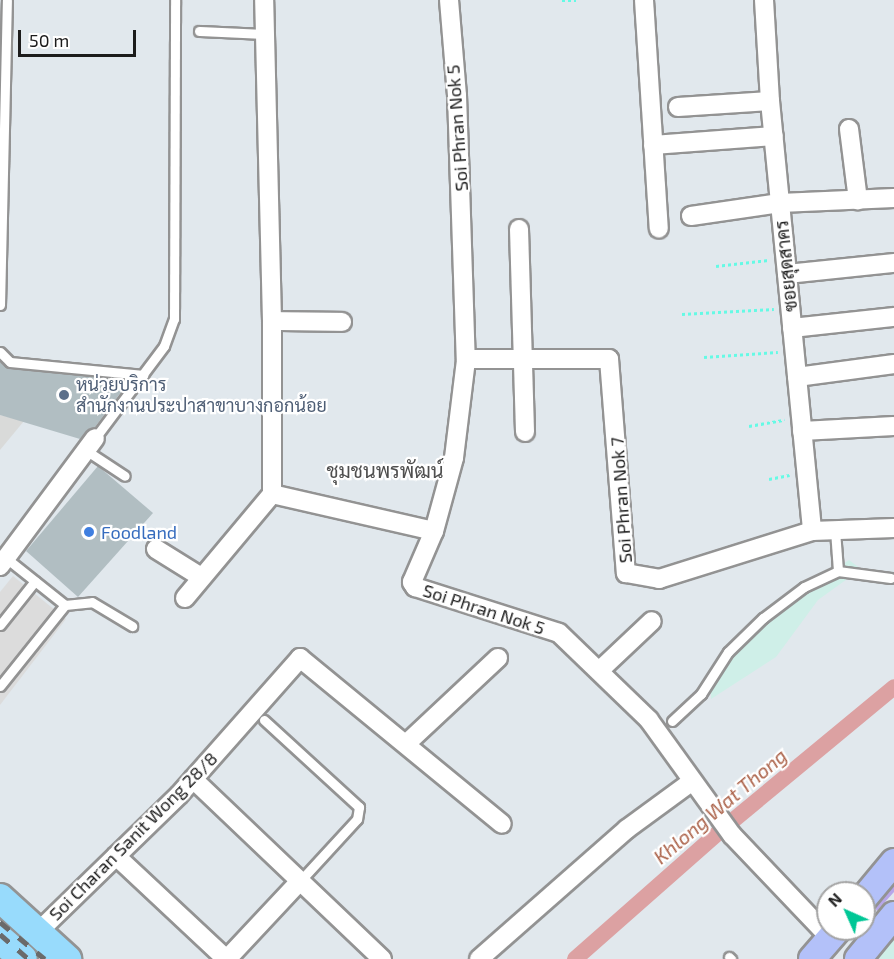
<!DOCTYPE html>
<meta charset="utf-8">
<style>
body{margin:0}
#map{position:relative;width:894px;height:959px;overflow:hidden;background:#e1e8ed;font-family:"Exo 2",Sarabun,sans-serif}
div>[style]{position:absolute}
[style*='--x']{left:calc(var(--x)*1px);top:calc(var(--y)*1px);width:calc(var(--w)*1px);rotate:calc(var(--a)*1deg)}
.residential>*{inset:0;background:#d9dad9}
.commercial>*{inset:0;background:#cfefe8}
.grass>*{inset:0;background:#b7a6e9}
.parking>*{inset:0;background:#dcdcdc}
.canal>*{height:16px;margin:-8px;padding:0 8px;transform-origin:8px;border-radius:8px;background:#dca1a2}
.building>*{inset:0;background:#b1bec2}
.path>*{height:3px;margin-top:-1.5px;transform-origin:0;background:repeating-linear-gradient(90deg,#65fae5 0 3px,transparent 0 6px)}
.roads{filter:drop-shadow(2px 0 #939393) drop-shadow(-2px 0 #939393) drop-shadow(0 2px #939393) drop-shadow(0 -2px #939393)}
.service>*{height:9px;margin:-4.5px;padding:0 4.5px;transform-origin:4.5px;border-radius:4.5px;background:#fff}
.minor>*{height:18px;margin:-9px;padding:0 9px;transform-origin:9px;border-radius:9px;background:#fff}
.secondary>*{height:26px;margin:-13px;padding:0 13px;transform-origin:13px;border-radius:13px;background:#b3c1f9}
.primary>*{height:28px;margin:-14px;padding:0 14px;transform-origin:14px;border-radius:14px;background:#98dbfc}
.rail>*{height:4.5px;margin-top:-2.25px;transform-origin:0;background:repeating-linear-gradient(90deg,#6a6a6a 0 12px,transparent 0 24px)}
.dots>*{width:16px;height:16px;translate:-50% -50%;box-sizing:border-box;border:3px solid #fff;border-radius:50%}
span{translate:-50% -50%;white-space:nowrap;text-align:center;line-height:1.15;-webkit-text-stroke:4.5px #fff;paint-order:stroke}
.street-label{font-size:18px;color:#1c1c1c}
.service-label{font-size:18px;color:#4e5e75}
.left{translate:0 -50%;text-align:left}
.shop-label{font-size:18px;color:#366cbe}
.neighbourhood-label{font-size:20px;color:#4f4f4f}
.water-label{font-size:20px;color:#ab6249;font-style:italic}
.north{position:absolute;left:816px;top:881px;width:60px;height:60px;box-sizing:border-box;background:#fff;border:2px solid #a4a4a4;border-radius:50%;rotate:315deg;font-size:16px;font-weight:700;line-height:24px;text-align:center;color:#1c1c1c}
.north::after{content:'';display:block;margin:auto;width:21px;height:27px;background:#00c796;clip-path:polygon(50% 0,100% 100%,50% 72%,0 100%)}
.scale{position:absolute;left:18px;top:30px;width:118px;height:27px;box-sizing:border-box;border:3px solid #1c1c1c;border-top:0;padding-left:8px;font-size:18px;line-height:21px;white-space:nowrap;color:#1c1c1c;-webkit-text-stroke:4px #fff;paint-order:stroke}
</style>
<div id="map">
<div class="residential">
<div style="clip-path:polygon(0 415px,24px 421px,0 450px)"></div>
</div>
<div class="commercial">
<div style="clip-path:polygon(849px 560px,861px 569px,818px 600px,776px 657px,711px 699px,711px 667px,763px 618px)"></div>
<div style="clip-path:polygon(894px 939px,894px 959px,878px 959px)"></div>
</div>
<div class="grass">
<div style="clip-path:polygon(894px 876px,894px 892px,877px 911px,872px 902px)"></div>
</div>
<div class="parking">
<div style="clip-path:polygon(13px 576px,66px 619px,0 705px,0 592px)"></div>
</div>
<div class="canal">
<div style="--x:575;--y:959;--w:192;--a:-41.4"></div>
<div style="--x:719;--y:832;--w:227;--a:-39.6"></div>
</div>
<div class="building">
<div style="clip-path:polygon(0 362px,9px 369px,130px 380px,95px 427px,80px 439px,0 415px)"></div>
<div style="clip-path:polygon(98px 466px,153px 513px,78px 597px,26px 551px)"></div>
</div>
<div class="path">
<div style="--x:562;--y:0;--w:14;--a:0"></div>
<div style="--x:716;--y:266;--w:53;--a:-6.5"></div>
<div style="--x:682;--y:314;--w:92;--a:-3.1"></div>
<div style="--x:704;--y:357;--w:74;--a:-3.9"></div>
<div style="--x:749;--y:426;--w:36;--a:-10"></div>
<div style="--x:769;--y:479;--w:21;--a:-11"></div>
</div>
<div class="roads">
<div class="service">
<div style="--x:199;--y:31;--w:66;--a:2.6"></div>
<div style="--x:0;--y:305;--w:305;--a:-88.7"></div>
<div style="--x:0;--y:352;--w:14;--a:45"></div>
<div style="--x:10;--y:362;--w:134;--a:5.6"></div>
<div style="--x:95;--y:438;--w:115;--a:-53.1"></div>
<div style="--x:164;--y:346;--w:29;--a:-70"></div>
<div style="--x:174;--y:319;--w:319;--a:-89.8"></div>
<div style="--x:87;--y:451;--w:45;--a:33.3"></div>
<div style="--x:835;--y:530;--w:41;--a:85.8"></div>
<div style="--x:6;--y:558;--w:75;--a:38.5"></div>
<div style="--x:0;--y:625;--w:56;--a:-51.5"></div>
<div style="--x:0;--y:686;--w:104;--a:-51.3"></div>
<div style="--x:65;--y:605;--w:27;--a:-6"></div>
<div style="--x:92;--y:602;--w:47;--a:31"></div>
<div style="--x:264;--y:720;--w:129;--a:42.5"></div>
<div style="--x:359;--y:807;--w:12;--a:99"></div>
<div style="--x:357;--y:819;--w:84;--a:132.6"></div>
<div style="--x:672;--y:721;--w:40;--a:-43"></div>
<div style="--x:701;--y:694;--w:50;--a:-57.3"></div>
<div style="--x:728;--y:652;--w:49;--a:-44.2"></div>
<div style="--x:763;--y:618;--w:51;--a:-37.1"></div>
<div style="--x:804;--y:587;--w:38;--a:-25"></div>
<div style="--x:838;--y:571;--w:53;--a:7.5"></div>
<div style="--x:729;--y:957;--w:3;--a:45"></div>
</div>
<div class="minor">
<div style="--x:449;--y:0;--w:95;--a:85.2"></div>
<div style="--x:457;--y:95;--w:265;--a:88.1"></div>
<div style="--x:466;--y:360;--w:99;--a:97"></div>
<div style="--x:454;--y:458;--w:76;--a:105.3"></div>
<div style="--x:434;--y:531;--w:56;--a:113.3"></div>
<div style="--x:412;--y:582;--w:6;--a:59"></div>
<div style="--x:415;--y:587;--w:151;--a:17.7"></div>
<div style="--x:559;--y:633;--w:125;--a:44"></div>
<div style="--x:649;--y:720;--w:142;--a:54.2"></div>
<div style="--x:732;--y:835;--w:142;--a:46.4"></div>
<div style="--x:644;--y:0;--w:229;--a:86.3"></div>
<div style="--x:764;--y:0;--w:101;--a:86.6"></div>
<div style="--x:770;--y:101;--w:432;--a:84.4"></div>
<div style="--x:678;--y:107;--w:92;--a:-3.7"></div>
<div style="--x:849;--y:129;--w:72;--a:82.8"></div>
<div style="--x:653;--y:145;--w:121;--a:-4.3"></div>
<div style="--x:691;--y:216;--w:90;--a:-8.3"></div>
<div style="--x:780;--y:203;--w:114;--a:-2.5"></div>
<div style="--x:519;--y:229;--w:203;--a:88.3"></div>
<div style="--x:787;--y:274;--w:108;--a:-5.9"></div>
<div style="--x:272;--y:321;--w:70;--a:0.8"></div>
<div style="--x:792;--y:328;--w:103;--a:-6.2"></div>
<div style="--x:473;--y:359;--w:136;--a:0"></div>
<div style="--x:609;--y:359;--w:215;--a:85.5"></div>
<div style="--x:626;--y:573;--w:34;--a:10"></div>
<div style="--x:659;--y:579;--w:160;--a:-17.4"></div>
<div style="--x:812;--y:531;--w:82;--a:-2.1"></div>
<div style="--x:797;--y:377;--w:98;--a:-7.6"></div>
<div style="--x:802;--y:431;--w:92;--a:-3.1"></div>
<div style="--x:272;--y:494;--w:166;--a:12.9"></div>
<div style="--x:156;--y:549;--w:53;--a:31.9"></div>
<div style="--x:0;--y:566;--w:159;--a:-53.4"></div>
<div style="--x:185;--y:598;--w:136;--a:-50.1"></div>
<div style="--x:272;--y:494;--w:173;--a:-90"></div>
<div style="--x:272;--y:321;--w:321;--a:-91.4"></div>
<div style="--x:600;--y:670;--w:71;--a:-43.3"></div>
<div style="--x:406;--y:744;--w:126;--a:-43.1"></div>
<div style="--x:193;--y:779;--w:261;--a:43.6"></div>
<div style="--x:116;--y:856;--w:151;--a:43.1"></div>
<div style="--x:37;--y:933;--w:198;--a:-44.2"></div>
<div style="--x:179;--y:795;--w:183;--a:-48.5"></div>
<div style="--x:300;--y:658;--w:261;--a:39.4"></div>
<div style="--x:227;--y:959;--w:107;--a:-46.9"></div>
<div style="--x:479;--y:959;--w:197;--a:-41.3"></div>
<div style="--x:627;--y:829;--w:79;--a:-36.3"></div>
</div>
<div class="secondary">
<div style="--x:864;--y:898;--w:47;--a:-50.2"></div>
<div style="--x:812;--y:959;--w:40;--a:-49"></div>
<div style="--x:858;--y:959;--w:57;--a:-50.7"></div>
</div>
<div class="primary">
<div style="--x:0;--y:898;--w:91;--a:42.3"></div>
<div style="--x:0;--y:939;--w:30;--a:41"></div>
</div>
</div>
<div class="rail">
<div style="--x:0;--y:922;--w:58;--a:39.4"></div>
<div style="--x:0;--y:934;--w:38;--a:41"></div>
</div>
<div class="dots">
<div style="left:64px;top:395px;background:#5c6f8a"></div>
<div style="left:89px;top:532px;background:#3f7fe0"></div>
</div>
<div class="street-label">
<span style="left:457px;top:128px;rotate:-94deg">Soi Phran Nok 5</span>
<span style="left:786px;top:266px;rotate:-96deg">ซอยสุดสาคร</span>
<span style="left:621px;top:500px;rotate:-94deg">Soi Phran Nok 7</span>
<span style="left:484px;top:609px;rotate:18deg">Soi Phran Nok 5</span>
<span style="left:133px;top:836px;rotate:-45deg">Soi Charan Sanit Wong 28/8</span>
</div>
<div class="service-label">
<span class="left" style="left:76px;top:395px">หน่วยบริการ<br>สำนักงานประปาสาขาบางกอกน้อย</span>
</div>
<div class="shop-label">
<span class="left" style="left:101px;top:532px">Foodland</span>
</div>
<div class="neighbourhood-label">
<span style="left:385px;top:470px">ชุมชนพรพัฒน์</span>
</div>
<div class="water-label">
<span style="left:720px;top:806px;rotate:-40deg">Khlong Wat Thong</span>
</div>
<div class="north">N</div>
<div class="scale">50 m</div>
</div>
